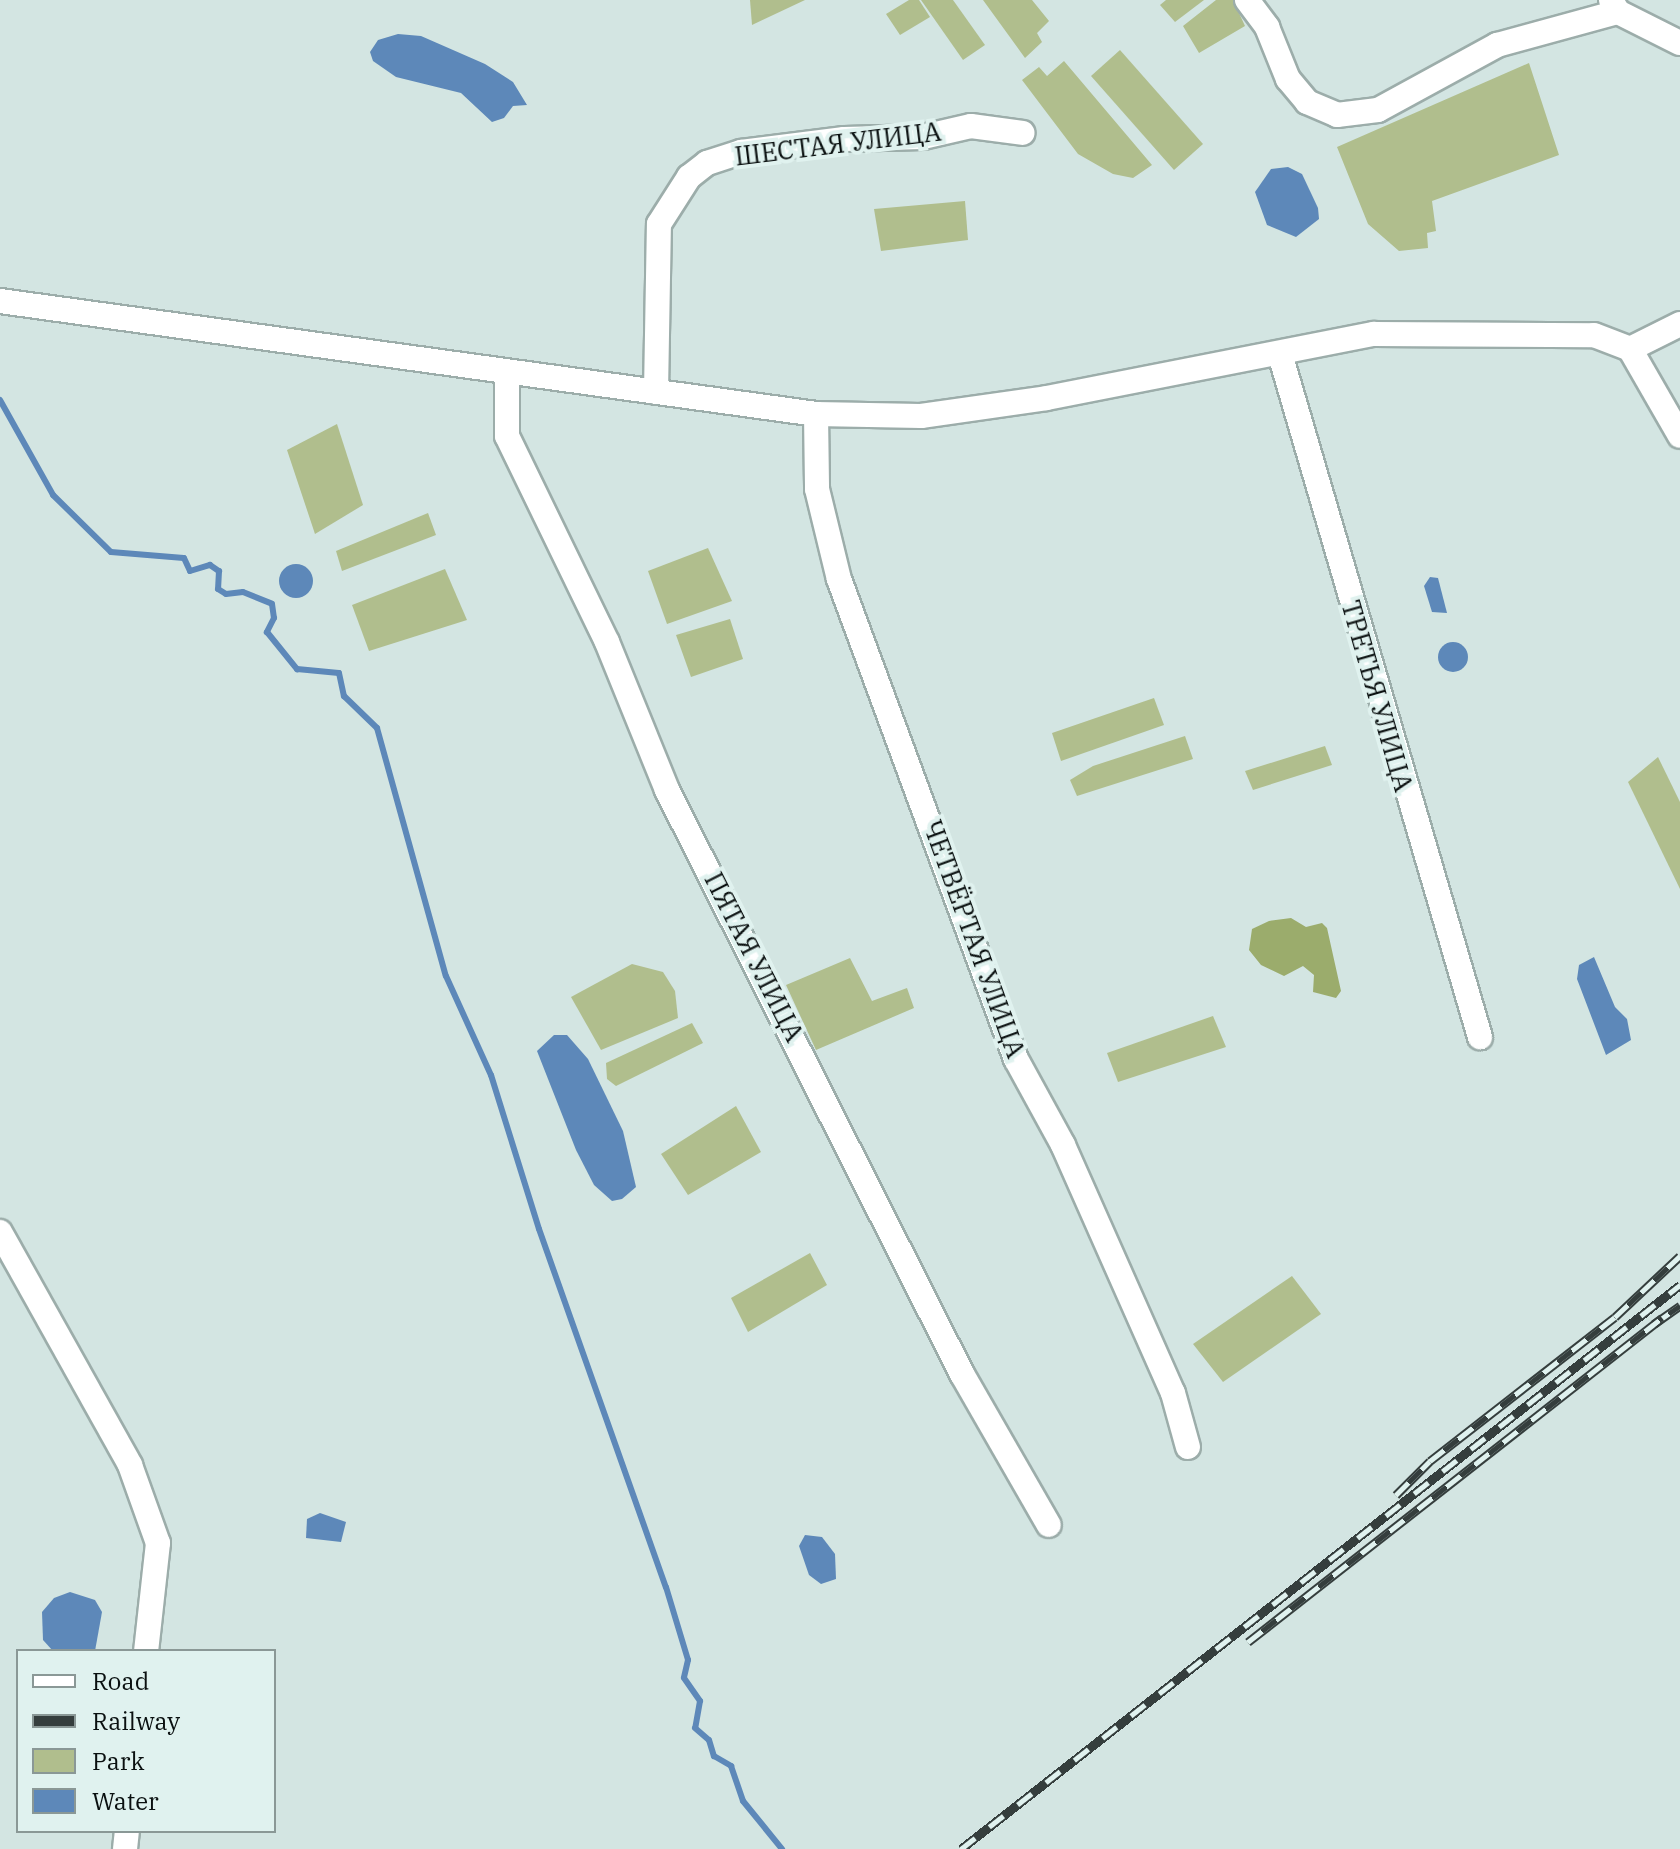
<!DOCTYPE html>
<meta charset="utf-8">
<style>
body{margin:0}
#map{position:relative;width:1680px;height:1849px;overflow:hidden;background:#d3e5e2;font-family:"IBM Plex Serif",serif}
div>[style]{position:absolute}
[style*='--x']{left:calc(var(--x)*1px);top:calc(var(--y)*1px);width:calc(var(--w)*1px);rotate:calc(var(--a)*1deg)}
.green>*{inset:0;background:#b0be8d}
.forest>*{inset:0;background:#9bac6c}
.water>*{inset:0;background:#5d88b9}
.round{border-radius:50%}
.stream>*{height:6px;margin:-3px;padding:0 3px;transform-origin:3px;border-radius:3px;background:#5d88b9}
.roads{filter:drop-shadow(2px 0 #9cadaa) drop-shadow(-2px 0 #9cadaa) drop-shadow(0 2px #9cadaa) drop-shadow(0 -2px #9cadaa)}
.minor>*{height:24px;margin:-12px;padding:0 12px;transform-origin:12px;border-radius:12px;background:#fff}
.rail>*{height:9px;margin-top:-4.5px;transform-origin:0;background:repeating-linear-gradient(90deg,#e0f2ef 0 18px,#353e3d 0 36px);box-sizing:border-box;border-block:2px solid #353e3d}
span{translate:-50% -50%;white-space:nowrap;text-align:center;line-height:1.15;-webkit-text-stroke:8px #e0f2ef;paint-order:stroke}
.street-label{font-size:26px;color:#0a1010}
.legend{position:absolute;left:16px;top:1649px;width:260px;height:184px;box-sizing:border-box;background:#e0f2ef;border:2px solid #8a9896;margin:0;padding:10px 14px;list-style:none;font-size:24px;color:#0a1010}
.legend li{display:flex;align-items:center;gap:16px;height:40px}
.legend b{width:40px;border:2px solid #8a9896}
</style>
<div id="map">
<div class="green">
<div style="clip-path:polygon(750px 0,805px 0,752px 25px)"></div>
<div style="clip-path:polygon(909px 0,919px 0,930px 17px,900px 35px,886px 14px)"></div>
<div style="clip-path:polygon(921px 0,953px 0,985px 45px,963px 60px)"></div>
<div style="clip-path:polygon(983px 0,1032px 0,1049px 21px,1037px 33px,1042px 42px,1025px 58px)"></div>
<div style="clip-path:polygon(1166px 0,1204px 0,1175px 22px,1160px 5px)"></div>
<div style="clip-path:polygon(1216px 0,1238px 0,1244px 8px,1239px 13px,1245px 26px,1199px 53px,1183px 26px)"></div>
<div style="clip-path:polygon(1120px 50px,1203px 144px,1174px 170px,1091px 76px)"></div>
<div style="clip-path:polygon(1064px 61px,1152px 165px,1133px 178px,1113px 174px,1078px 154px,1022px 80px,1039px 67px,1047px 76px)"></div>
<div style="clip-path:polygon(1529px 63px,1559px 155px,1432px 201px,1436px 231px,1427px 233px,1428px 248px,1399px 251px,1368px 224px,1337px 147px)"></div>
<div style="clip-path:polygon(965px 201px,968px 240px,881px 251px,874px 209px)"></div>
<div style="clip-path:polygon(337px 424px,363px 505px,315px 534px,287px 450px)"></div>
<div style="clip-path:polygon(428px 513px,436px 535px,342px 571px,336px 551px)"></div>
<div style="clip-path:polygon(708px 548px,732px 601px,667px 624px,648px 571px)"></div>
<div style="clip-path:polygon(445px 569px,467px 620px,369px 651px,352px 605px)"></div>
<div style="clip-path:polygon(730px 619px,743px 659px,691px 677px,676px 635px)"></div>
<div style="clip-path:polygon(1154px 698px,1164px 725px,1061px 761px,1052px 733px)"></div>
<div style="clip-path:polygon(1185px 736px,1193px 759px,1077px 796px,1070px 780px,1093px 766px)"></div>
<div style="clip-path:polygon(1325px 746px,1332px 765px,1253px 790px,1245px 771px)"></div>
<div style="clip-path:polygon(1658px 757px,1680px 802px,1680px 889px,1628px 782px)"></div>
<div style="clip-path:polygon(850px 958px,872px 1001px,907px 988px,914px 1008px,816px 1050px,786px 985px)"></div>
<div style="clip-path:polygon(632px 964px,663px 972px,675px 991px,678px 1018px,601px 1050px,571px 997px)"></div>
<div style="clip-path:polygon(1213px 1016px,1226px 1047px,1118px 1082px,1107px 1053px)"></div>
<div style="clip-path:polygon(692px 1023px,703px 1043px,616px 1086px,607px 1079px,606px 1063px)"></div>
<div style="clip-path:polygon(736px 1106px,761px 1152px,688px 1195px,661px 1154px)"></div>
<div style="clip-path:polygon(810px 1253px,827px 1285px,748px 1332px,731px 1298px)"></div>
<div style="clip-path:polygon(1292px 1276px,1321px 1314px,1223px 1382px,1193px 1344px)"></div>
</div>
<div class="forest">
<div style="clip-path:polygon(1291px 918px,1306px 927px,1322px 923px,1327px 928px,1341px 991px,1336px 998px,1313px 992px,1314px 975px,1303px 966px,1284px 976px,1261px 965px,1249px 950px,1252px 929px,1269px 921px)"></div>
</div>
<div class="water">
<div style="clip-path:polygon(398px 34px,421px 36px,485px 64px,513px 82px,527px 105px,513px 106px,504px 118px,492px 122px,461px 93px,396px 77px,373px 61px,370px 52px,378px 40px)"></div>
<div style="clip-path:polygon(1288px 167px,1302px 174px,1318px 208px,1319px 219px,1296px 237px,1267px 225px,1255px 192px,1271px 169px)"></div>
<div class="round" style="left:279px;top:564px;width:34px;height:34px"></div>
<div style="clip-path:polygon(1430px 577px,1438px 578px,1447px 613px,1432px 612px,1424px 586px)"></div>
<div class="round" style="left:1438px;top:642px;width:30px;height:30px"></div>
<div style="clip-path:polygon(1594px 957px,1615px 1007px,1627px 1019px,1631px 1040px,1606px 1055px,1577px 979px,1579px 965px)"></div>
<div style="clip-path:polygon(554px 1035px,567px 1035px,588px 1059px,623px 1131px,636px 1187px,622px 1199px,612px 1201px,594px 1185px,576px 1150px,537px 1051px)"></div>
<div style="clip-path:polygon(320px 1513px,346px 1522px,341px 1542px,306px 1538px,307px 1519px)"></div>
<div style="clip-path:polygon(805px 1535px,822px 1537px,835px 1554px,836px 1579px,821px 1584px,809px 1575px,799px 1546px)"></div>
<div style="clip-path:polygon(70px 1592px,95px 1600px,102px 1612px,95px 1651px,53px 1651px,43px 1640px,42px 1612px,54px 1598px)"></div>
</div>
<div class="stream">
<div style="--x:0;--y:400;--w:109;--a:60.8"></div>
<div style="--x:53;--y:495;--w:81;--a:44.5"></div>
<div style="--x:111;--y:552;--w:73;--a:4.7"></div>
<div style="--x:184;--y:558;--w:14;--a:65"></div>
<div style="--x:190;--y:571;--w:21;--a:-17"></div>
<div style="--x:210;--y:565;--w:11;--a:34"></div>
<div style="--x:219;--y:571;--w:18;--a:93"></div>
<div style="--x:218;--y:589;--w:9;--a:32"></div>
<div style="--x:226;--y:594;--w:17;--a:-7"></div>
<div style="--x:243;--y:592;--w:31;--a:22"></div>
<div style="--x:272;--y:604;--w:14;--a:82"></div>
<div style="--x:274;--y:618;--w:16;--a:117"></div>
<div style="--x:267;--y:632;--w:48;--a:51"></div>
<div style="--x:297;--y:669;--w:42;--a:5.4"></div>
<div style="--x:339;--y:673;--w:24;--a:78"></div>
<div style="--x:344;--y:696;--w:46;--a:44.1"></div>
<div style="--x:377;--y:728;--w:257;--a:74.5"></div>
<div style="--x:446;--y:976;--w:109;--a:65.6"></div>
<div style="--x:491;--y:1075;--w:161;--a:72.7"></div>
<div style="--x:539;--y:1229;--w:380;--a:70.5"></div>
<div style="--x:666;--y:1587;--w:76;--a:73.2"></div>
<div style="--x:688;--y:1660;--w:18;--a:103"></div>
<div style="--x:684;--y:1678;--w:28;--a:55"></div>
<div style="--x:700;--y:1701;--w:27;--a:100"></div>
<div style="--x:695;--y:1728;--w:18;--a:41"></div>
<div style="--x:709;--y:1740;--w:17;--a:73"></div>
<div style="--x:714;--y:1756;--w:20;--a:30"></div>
<div style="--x:731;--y:1766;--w:37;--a:71"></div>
<div style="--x:743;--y:1801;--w:62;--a:50.9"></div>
</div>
<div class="roads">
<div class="minor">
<div style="--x:1247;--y:0;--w:34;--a:53"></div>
<div style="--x:1267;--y:27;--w:56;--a:68"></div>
<div style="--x:1288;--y:79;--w:30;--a:50"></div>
<div style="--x:1307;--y:102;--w:33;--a:23"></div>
<div style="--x:1337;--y:115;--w:41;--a:-7"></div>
<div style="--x:1378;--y:110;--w:136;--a:-28.6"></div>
<div style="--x:1497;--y:45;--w:125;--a:-15.3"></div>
<div style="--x:1618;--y:12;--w:14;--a:-120"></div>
<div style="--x:1618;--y:12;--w:69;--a:26.6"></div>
<div style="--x:0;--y:301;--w:824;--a:7.88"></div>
<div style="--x:816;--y:414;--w:105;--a:1.1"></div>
<div style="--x:921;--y:416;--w:127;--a:-8.1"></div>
<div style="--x:1047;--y:398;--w:333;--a:-11.1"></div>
<div style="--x:1374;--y:334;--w:220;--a:0.3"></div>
<div style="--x:1594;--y:335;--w:39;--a:21"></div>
<div style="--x:1630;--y:349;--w:56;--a:-26.6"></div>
<div style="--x:1630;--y:349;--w:100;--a:60.1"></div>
<div style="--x:1280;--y:354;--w:712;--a:73.68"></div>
<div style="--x:507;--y:373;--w:63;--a:90"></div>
<div style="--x:507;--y:436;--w:229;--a:64.1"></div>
<div style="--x:607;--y:642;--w:160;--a:67.9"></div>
<div style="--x:667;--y:790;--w:654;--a:63.2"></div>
<div style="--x:962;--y:1374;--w:174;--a:60.1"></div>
<div style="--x:656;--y:392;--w:168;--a:-89"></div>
<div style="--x:659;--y:224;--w:56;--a:-57.4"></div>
<div style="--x:689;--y:177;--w:23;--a:-38"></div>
<div style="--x:707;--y:163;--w:36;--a:-18"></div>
<div style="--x:741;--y:152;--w:104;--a:-7.2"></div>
<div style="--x:844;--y:139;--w:79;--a:-1.5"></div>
<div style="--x:923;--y:137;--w:49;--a:-12.9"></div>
<div style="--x:971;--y:126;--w:52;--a:7.7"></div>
<div style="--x:816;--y:414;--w:75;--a:89.2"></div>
<div style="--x:817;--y:489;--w:93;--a:76.3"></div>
<div style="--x:839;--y:579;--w:512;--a:69.76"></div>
<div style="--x:1016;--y:1059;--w:98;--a:61.3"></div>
<div style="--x:1063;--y:1145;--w:271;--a:66.1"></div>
<div style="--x:1173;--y:1393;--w:56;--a:74.5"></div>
<div style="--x:0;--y:1232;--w:267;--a:60.8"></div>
<div style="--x:130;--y:1465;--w:83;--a:70.3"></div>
<div style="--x:158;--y:1543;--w:109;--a:96.3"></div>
<div style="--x:125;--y:1849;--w:18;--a:-84"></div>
</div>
</div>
<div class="rail">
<div style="--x:1654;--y:1324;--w:32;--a:-35"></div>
<div style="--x:1396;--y:1495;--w:48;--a:-45"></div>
<div style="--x:1430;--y:1461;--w:234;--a:-37.9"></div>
<div style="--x:1615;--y:1317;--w:89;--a:-43.2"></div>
<div style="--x:1248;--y:1642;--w:526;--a:-38.05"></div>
<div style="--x:961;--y:1849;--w:914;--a:-38.11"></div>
</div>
<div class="street-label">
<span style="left:838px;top:144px;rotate:-7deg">ШЕСТАЯ УЛИЦА</span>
<span style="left:1377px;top:696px;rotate:74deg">ТРЕТЬЯ УЛИЦА</span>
<span style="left:974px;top:939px;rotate:70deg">ЧЕТВЁРТАЯ УЛИЦА</span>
<span style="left:754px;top:957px;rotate:63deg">ПЯТАЯ УЛИЦА</span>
</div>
<ul class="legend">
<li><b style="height:10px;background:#fff"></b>Road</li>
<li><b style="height:10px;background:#353e3d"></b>Railway</li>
<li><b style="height:22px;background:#b0be8d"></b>Park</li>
<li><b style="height:22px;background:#5d88b9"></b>Water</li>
</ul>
</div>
